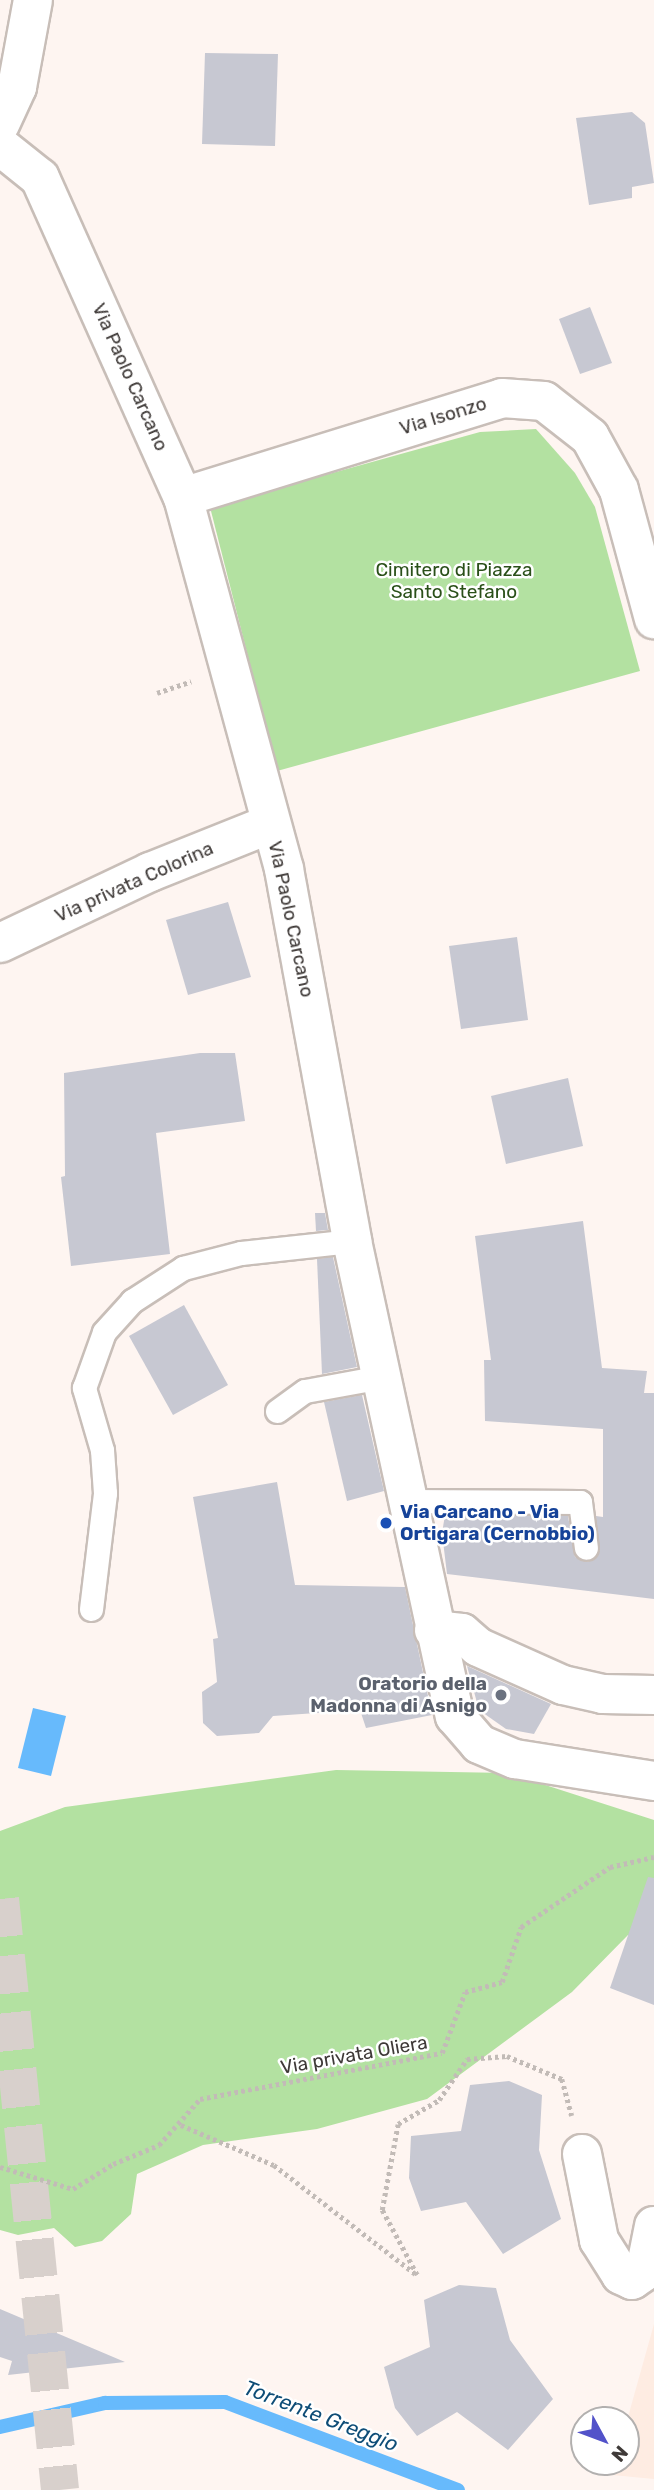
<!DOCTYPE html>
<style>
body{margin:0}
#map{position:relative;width:654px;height:2490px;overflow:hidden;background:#fef5f1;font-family:Rubik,sans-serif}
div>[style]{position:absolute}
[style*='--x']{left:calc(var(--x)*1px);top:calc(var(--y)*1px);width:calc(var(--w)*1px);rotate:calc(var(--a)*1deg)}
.built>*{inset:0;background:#feece2}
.green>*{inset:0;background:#b3e1a1}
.water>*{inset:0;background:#67bafc}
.stream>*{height:14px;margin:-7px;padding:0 7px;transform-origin:7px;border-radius:7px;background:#67bafc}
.building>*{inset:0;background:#c7c8d2}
.trunk-tunnel>*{height:38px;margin-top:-19px;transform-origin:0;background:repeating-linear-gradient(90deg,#d8d0cc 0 38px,transparent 0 57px)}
.path>*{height:4.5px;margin-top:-2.25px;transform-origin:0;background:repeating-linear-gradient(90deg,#c2bbb7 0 3.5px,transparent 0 7px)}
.roads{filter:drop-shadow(2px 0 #c8beb8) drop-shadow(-2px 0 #c8beb8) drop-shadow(0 2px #c8beb8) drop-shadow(0 -2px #c8beb8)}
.service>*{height:23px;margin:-11.5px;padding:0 11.5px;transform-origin:11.5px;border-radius:11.5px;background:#fff}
.minor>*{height:38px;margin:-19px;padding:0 19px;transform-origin:19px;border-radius:19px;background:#fff}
.dots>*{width:19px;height:19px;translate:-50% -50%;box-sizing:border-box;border:4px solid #fff;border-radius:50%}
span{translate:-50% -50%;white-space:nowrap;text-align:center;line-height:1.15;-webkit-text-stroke:5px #fff;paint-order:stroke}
.street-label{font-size:19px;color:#3f3a38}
.park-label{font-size:19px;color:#2a5019}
.transit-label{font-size:19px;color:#164399;font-weight:700}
.left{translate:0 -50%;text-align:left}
.worship-label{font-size:19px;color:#5b616d;font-weight:700}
.right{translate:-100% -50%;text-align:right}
.water-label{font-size:21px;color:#0e4d77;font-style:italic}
.north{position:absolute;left:570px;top:2406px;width:70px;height:70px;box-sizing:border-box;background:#fff;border:2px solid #b2b0af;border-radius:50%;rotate:131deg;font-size:19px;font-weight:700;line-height:28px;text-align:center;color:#3f3a38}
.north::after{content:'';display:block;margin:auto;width:24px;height:32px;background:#5252c9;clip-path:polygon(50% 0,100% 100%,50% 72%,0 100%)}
</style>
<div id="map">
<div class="built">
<div style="clip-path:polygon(654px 2324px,654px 2479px,612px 2475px,615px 2462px,626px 2462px,626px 2424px)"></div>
</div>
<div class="green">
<div style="clip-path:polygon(536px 429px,575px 473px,595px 507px,640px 671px,277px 771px,210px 507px,480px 432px)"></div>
<div style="clip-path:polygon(336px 1770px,508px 1773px,654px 1820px,654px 1945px,628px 1935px,572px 1992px,427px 2099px,317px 2129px,203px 2145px,137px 2174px,131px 2214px,102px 2241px,75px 2247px,54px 2228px,18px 2235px,0 2230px,0 1831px,65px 1807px)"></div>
</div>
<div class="water">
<div style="clip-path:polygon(33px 1708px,66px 1716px,51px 1776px,18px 1768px)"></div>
</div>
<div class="stream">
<div style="--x:0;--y:2427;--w:108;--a:-12.9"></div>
<div style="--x:105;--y:2403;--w:120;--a:-0.5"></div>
<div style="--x:225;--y:2402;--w:249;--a:20.7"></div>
</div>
<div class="building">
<div style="clip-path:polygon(205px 53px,278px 54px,275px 146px,202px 144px)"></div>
<div style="clip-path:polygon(632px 112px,645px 123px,654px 183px,632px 187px,632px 198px,589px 205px,576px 118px)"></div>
<div style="clip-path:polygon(590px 307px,612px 363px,580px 374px,559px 319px)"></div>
<div style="clip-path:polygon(228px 902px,251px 977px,188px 995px,166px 920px)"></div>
<div style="clip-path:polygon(517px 937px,528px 1020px,461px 1029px,449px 946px)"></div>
<div style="clip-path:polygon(200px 1053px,235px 1053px,245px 1121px,156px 1133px,170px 1254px,71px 1266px,61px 1177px,65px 1176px,64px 1073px)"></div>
<div style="clip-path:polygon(568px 1078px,583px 1146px,506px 1164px,491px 1096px)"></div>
<div style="clip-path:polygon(315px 1213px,325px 1213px,328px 1230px,316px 1231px)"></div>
<div style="clip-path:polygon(583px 1221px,602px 1368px,647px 1371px,644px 1393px,654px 1393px,654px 1599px,447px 1574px,442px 1533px,445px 1515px,568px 1516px,575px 1557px,588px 1562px,599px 1553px,596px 1516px,603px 1517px,603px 1429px,485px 1421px,484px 1360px,491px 1360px,475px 1236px)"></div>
<div style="clip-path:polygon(333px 1257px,357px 1367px,322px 1374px,317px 1259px)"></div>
<div style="clip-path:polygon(184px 1305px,228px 1385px,173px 1415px,129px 1336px)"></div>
<div style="clip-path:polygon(362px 1395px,384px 1491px,347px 1501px,324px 1402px)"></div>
<div style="clip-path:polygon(277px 1482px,295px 1585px,405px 1587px,432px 1715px,366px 1728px,360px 1710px,273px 1716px,259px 1733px,217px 1736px,203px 1723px,202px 1692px,217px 1682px,213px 1639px,218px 1638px,193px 1497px)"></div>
<div style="clip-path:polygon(467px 1666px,551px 1704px,534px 1734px,506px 1729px,479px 1710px)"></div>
<div style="clip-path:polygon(648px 1877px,654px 1878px,654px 2005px,610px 1988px)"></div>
<div style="clip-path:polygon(509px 2081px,542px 2095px,539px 2150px,561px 2219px,503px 2254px,466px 2202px,421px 2211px,409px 2178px,411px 2136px,461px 2131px,470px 2085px)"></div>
<div style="clip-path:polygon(459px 2285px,496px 2288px,510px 2340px,553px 2399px,508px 2450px,457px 2412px,417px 2436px,395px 2408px,384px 2367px,430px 2347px,424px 2300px)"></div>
<div style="clip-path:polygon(0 2309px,125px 2362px,8px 2375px,12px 2361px,0 2357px)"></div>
</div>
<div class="trunk-tunnel">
<div style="--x:0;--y:1899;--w:594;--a:84.2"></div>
</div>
<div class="path">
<div style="--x:157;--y:693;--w:36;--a:-19"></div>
<div style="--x:181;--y:2125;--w:101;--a:23.3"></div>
<div style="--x:274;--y:2165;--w:180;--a:37.6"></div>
<div style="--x:417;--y:2275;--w:74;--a:-118.3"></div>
<div style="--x:382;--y:2210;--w:87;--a:-79.5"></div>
<div style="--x:398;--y:2124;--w:48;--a:-30.3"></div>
<div style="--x:439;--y:2100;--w:50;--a:-55.7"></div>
<div style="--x:467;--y:2059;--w:40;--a:-4.3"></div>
<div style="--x:507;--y:2056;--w:60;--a:22.7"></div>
<div style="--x:562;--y:2079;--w:38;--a:75"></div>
<div style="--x:0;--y:2167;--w:76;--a:16.8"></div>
<div style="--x:73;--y:2189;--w:47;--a:-32"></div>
<div style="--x:113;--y:2164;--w:50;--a:-22.4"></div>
<div style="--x:159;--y:2145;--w:62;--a:-48.3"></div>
<div style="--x:200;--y:2099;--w:246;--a:-10.8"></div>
<div style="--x:442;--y:2053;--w:65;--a:-69.3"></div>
<div style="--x:465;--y:1992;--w:38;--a:-15"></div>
<div style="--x:502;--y:1982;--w:58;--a:-70.9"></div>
<div style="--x:521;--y:1927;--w:107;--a:-34"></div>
<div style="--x:610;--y:1867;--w:45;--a:-12.8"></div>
</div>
<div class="roads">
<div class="service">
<div style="--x:277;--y:1411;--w:34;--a:-36"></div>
<div style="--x:305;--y:1391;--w:77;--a:-10.4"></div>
<div style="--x:407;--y:1501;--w:173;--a:0.3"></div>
<div style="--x:580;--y:1502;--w:46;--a:82.6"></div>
<div style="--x:91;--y:1609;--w:117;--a:-83.1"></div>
<div style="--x:105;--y:1493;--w:43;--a:-94"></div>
<div style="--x:102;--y:1450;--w:65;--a:-106.2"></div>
<div style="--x:84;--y:1388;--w:59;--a:-70.3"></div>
<div style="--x:104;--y:1332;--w:42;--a:-47.9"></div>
<div style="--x:132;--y:1301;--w:61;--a:-32.9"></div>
<div style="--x:183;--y:1268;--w:60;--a:-14.5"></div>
<div style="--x:241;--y:1253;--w:112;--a:-6.2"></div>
</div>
<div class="minor">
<div style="--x:0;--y:124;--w:41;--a:-65.3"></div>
<div style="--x:17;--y:87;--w:88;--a:-79.6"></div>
<div style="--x:0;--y:146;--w:51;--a:38.7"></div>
<div style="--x:40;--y:178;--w:350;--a:65.9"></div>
<div style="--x:183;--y:497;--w:385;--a:74.8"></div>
<div style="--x:284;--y:869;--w:378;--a:79.6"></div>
<div style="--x:352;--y:1241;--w:486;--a:77.8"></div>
<div style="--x:455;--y:1716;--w:37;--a:49"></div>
<div style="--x:479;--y:1744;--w:39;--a:23"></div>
<div style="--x:515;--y:1759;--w:141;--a:9"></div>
<div style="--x:183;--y:497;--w:334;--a:-17.2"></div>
<div style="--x:502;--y:398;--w:42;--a:4.1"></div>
<div style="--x:544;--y:401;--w:58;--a:38"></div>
<div style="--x:590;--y:437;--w:60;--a:61.3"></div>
<div style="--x:619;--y:490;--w:134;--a:74.8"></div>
<div style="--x:0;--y:943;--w:166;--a:-25.3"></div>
<div style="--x:150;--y:872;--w:129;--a:-21.8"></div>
<div style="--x:434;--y:1630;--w:28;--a:6"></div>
<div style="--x:462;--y:1633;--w:21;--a:41"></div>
<div style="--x:478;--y:1647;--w:93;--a:24.1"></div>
<div style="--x:563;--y:1685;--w:41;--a:12.7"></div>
<div style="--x:603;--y:1694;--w:51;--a:1.1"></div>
<div style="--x:582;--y:2154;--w:88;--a:78.8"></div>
<div style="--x:599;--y:2240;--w:41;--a:57.8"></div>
<div style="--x:621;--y:2275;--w:12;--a:24"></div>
<div style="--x:632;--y:2280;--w:16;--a:-35"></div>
<div style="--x:645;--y:2271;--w:46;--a:-78.7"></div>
</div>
</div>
<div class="dots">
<div style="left:386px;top:1523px;background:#1a4fb4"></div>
<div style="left:501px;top:1695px;background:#6b7280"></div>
</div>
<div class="street-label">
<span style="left:130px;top:377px;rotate:66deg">Via Paolo Carcano</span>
<span style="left:443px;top:416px;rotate:-17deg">Via Isonzo</span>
<span style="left:134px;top:882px;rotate:-24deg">Via privata Colorina</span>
<span style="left:291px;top:919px;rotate:78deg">Via Paolo Carcano</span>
<span style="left:354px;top:2055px;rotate:-10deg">Via privata Oliera</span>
</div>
<div class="park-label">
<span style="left:454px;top:581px">Cimitero di Piazza<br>Santo Stefano</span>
</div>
<div class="transit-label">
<span class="left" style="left:400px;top:1523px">Via Carcano - Via<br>Ortigara (Cernobbio)</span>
</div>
<div class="worship-label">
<span class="right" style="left:487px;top:1695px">Oratorio della<br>Madonna di Asnigo</span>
</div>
<div class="water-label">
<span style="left:321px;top:2416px;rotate:21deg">Torrente Greggio</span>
</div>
<div class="north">N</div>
</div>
